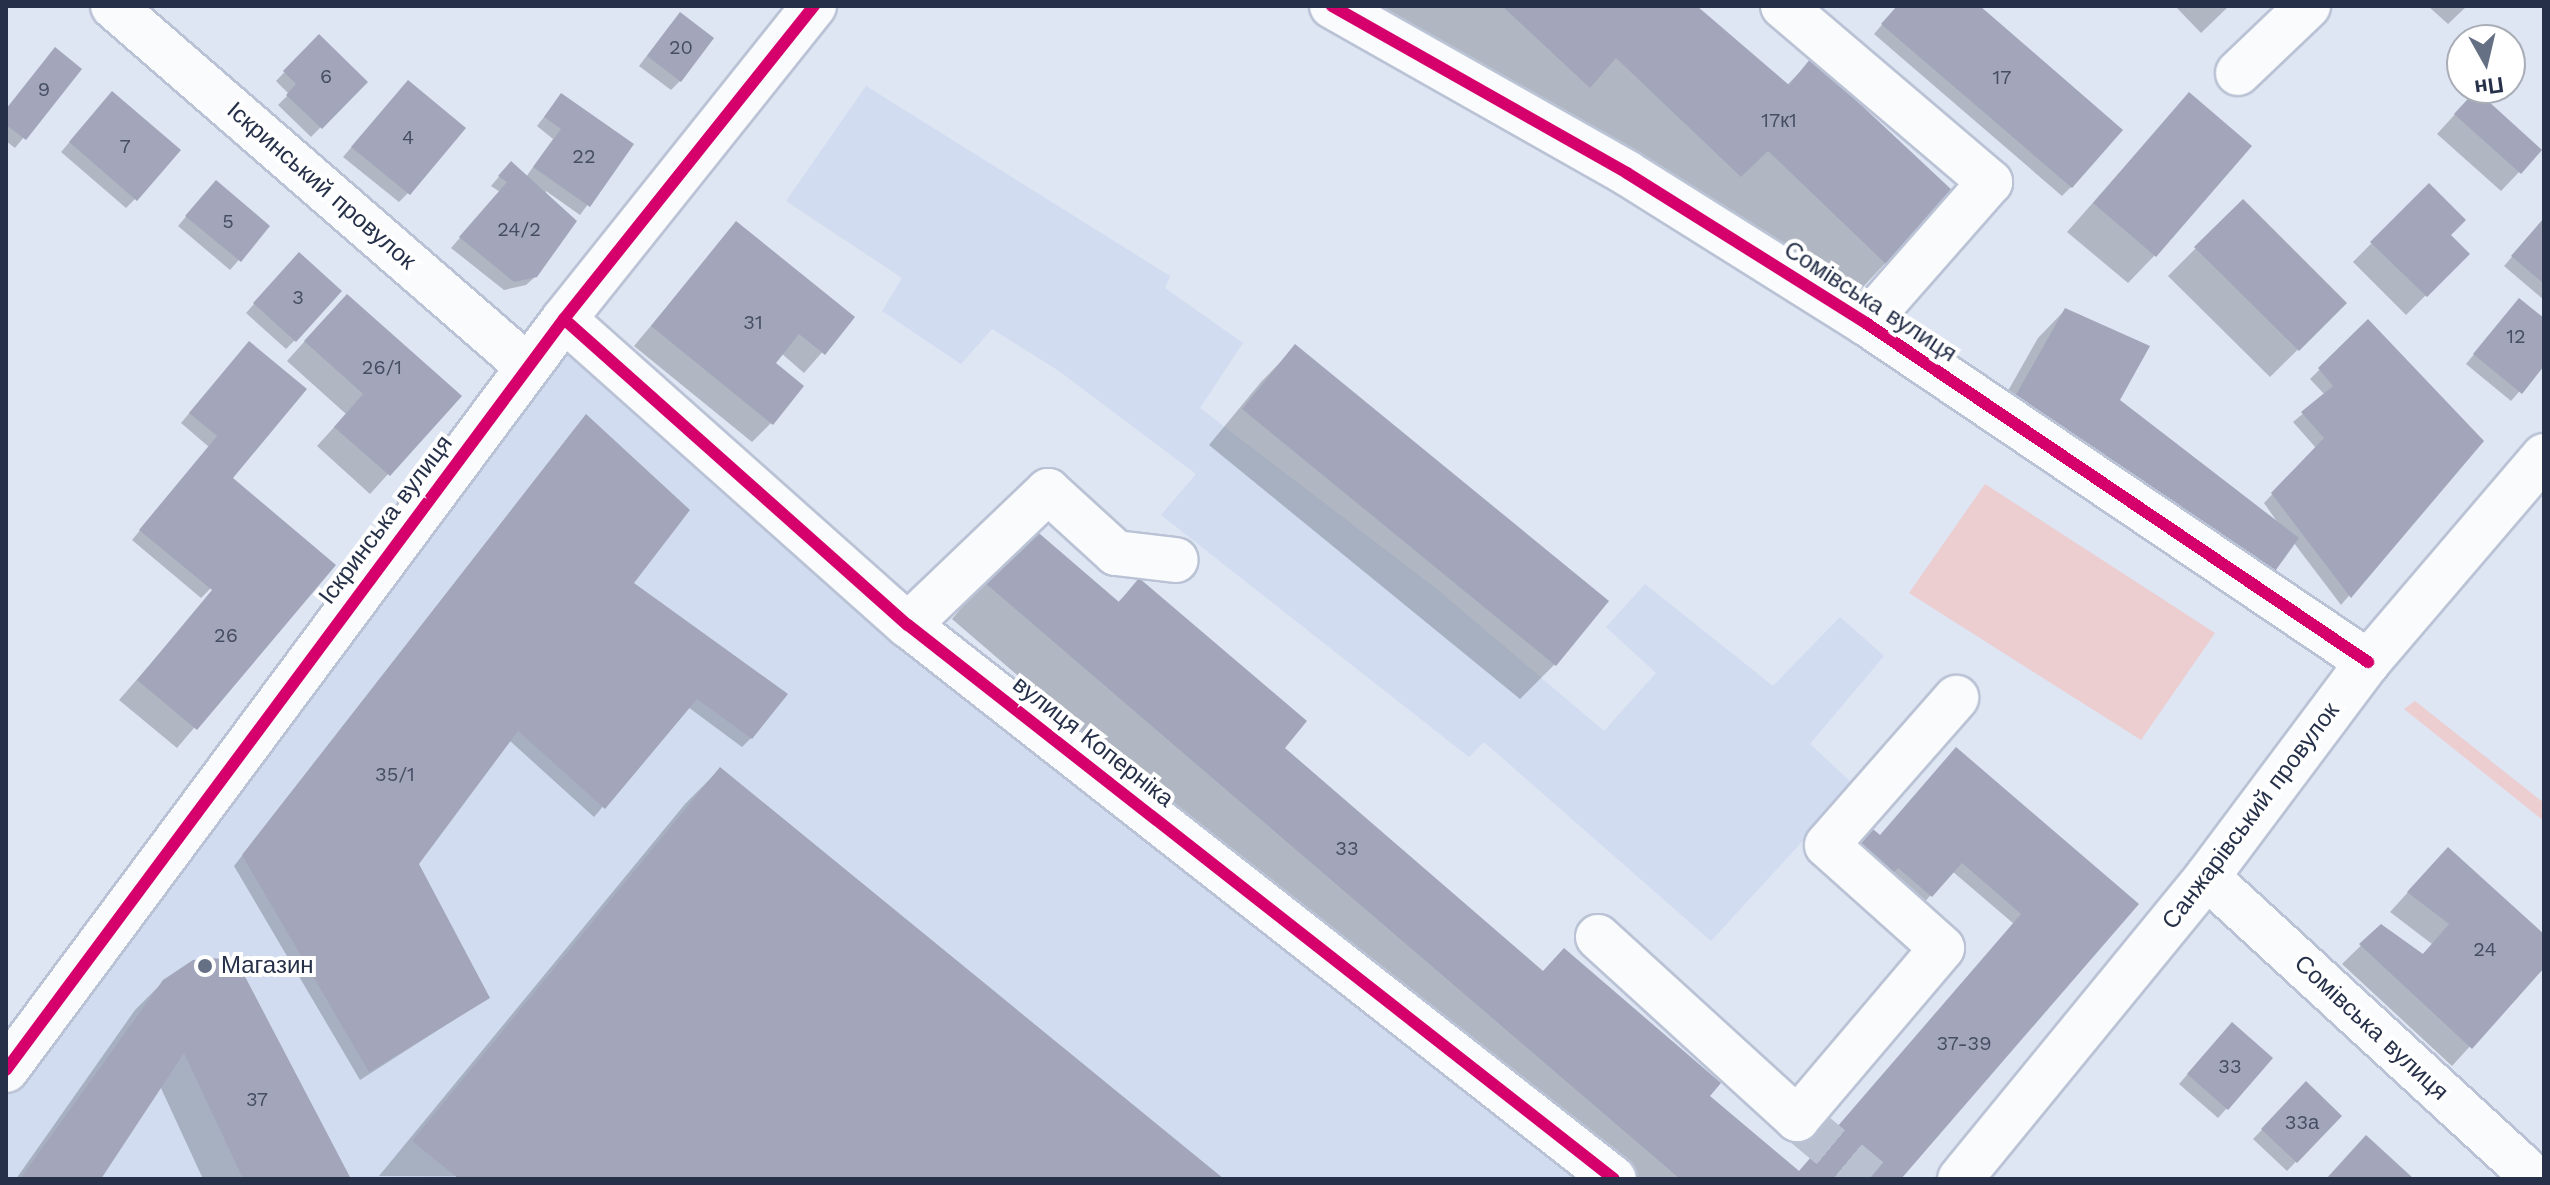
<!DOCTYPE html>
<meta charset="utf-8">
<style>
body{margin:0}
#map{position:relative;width:2550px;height:1185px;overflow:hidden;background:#dee5f3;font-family:"Work Sans",sans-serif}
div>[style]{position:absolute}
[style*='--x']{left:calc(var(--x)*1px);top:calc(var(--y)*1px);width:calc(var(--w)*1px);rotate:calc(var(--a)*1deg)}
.built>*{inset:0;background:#d1dcf1}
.green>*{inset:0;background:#eccdd0}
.shadow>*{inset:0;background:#0003}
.building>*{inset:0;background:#a3a6ba}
.minor-tunnel>*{height:44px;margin-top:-22px;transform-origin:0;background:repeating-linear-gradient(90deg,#b9c1d1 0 44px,transparent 0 66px)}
.roads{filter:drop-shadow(2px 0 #bac3d5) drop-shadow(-2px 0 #bac3d5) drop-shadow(0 2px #bac3d5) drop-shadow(0 -2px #bac3d5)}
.minor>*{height:44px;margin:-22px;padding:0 22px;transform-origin:22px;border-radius:22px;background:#fafbfd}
.cycleway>*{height:12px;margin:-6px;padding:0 6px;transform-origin:6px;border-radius:6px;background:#d6006c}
.dots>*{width:22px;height:22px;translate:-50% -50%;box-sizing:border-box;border:4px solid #fff;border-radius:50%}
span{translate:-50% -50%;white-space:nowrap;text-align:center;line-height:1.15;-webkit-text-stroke:8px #fff;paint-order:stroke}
.number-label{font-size:20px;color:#454e65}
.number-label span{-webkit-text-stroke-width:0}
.street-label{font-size:24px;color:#263149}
.poi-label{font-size:24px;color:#263149}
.left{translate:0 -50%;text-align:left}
.frame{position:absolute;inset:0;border:8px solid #263149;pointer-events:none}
.north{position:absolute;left:2446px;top:24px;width:80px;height:80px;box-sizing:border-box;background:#fff;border:2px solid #a8adb6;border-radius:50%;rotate:172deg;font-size:22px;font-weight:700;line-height:32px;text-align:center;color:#263149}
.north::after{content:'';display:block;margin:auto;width:28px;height:36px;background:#667084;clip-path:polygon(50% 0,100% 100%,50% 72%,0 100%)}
</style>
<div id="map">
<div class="built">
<div style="clip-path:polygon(866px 86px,1170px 276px,1165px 288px,1243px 343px,1200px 408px,1437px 589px,1604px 731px,1656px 673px,1606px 627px,1645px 584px,1773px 686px,1840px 617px,1884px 656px,1810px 744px,1854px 785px,1711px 941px,1484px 742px,1469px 757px,1161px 515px,1196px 474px,1059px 371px,992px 329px,961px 364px,882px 311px,902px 278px,786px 201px)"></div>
<div style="clip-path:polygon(564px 319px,1614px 1179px,6px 1179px,6px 1071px)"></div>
</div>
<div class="green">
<div style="clip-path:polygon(1985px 484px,2215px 633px,2141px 740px,1909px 593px)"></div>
<div style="clip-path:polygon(2415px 701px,2544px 803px,2544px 821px,2404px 709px)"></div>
</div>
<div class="shadow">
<div style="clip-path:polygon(1348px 6px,1694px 6px,1786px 86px,1811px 61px,1952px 192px,1833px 319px)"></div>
<div style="clip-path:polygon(1898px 6px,1977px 6px,2071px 187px,2062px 196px,1874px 34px)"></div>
<div style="clip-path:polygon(2175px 6px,2229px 6px,2201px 33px)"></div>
<div style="clip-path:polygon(2428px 6px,2467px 6px,2448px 24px)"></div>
<div style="clip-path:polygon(671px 24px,680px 81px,671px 90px,639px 66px)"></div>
<div style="clip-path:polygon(319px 36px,365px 82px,311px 137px,278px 105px,289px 94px,276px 81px)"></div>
<div style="clip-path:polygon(80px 69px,15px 148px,6px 141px,6px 110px)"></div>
<div style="clip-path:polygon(399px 92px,408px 193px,399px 202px,343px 157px)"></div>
<div style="clip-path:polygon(2189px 94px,2155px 255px,2128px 283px,2067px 232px)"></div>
<div style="clip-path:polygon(561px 95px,632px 145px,580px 215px,546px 191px,536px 276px,526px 285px,504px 290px,451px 248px,500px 192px,491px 186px,502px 173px,526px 177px,553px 139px,537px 126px)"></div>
<div style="clip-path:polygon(104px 102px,135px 199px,126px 208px,61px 152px)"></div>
<div style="clip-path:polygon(2457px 112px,2540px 150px,2501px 191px,2437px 134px)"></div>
<div style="clip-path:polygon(2429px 185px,2448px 235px,2467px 254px,2406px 315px,2353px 262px)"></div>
<div style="clip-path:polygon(207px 192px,268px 227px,230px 270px,178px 226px)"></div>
<div style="clip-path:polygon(2243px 201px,2345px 303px,2270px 377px,2168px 276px)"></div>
<div style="clip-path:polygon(2544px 220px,2544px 300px,2504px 266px)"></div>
<div style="clip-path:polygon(736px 224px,852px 318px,804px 373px,781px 353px,773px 363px,771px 423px,752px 442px,634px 346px)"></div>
<div style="clip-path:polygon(290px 264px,295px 340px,286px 349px,246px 313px)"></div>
<div style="clip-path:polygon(2065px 310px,2118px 400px,2278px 523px,2264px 503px,2316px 448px,2293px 422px,2325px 395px,2310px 379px,2368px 322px,2482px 441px,2341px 605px,2294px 543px,2269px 577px,2241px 604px,1987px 428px,2038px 338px)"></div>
<div style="clip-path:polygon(2510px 310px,2544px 321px,2544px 363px,2511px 401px,2466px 364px)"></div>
<div style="clip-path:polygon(328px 315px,459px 396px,370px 494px,317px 446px,346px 414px,287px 361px)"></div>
<div style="clip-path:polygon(1295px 347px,1555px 664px,1520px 699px,1209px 445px,1261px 382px)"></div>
<div style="clip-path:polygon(240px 353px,230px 478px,333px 565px,177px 748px,119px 700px,220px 584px,217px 582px,201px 598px,132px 540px,209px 447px,181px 423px)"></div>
<div style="clip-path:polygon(577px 426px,631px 584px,751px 738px,742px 747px,688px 707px,594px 817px,509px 740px,417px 863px,488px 998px,360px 1080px,234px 866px)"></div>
<div style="clip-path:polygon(998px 565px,1117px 603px,1140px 581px,1282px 749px,1542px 973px,1708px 1096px,1798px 1173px,2014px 924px,1952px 871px,1922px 905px,1870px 894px,1879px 837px,2136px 904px,1898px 1179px,1604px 1179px,952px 619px)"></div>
<div style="clip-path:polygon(720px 769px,1221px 1179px,379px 1176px,685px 804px)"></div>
<div style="clip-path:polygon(2429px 869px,2544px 936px,2544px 965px,2452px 1066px,2342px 964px,2381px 926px,2421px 956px,2432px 944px,2390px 912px)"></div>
<div style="clip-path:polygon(164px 981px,348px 1179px,203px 1179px,160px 1086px,98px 1179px,16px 1179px,135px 1010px)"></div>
<div style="clip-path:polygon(2223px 1034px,2271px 1059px,2218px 1118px,2179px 1084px)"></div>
<div style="clip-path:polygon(2306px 1084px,2339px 1116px,2287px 1171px,2253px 1139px)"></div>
</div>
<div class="building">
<div style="clip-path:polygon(1502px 6px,1697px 6px,1789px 85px,1811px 58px,1954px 192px,1888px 266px,1768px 151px,1741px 177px,1616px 58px,1590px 88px)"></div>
<div style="clip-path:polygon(1897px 6px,1980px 6px,2123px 130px,2072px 188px,1881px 24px)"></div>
<div style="clip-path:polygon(680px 12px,714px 38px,681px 82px,647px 56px)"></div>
<div style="clip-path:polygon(319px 34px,368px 82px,322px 129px,286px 95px,296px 84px,283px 71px)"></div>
<div style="clip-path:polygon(55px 47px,82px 69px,26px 140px,6px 125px,6px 109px)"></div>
<div style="clip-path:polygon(408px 80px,466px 128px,410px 195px,351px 147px)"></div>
<div style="clip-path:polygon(2476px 90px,2542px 150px,2521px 174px,2454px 114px)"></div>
<div style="clip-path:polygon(112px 91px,181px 150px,137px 201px,69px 142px)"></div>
<div style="clip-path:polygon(2189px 92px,2252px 146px,2156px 257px,2093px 203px)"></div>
<div style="clip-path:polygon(561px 93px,634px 144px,590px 207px,533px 167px,561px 129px,544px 117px)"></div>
<div style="clip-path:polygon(511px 161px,577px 221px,537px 277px,514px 282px,459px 237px,507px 182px,498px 176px)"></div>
<div style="clip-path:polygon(216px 180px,270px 226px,241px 262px,185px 216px)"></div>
<div style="clip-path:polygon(2429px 183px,2466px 220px,2451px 235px,2470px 254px,2427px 297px,2370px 242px)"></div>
<div style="clip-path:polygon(2243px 199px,2347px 303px,2299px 351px,2194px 247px)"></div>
<div style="clip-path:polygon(2544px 218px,2544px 284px,2511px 256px)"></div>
<div style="clip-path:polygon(736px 221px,855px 317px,825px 355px,799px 334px,776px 363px,804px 386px,773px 425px,651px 326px)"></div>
<div style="clip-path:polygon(299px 252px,342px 291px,296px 342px,253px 303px)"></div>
<div style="clip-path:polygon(347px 294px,462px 396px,390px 476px,334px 427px,363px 394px,304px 341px)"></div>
<div style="clip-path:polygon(2519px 298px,2544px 318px,2544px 366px,2522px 394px,2473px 354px)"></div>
<div style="clip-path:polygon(2065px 308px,2150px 346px,2120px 400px,2299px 538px,2270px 578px,2013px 400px)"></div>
<div style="clip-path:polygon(2368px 319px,2484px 441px,2351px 598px,2271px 493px,2324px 438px,2301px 412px,2333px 386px,2318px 368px)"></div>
<div style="clip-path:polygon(249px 341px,307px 389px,233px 478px,336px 565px,197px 730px,137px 680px,212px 590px,139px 530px,217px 436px,189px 413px)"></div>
<div style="clip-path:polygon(1295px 344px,1609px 601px,1556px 666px,1242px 409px)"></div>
<div style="clip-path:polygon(586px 414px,690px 510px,634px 583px,788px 694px,752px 739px,697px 699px,605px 809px,518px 731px,419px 864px,490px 998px,369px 1072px,242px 855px)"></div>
<div style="clip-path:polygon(1033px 528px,1119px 602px,1139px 578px,1307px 721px,1285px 748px,1543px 971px,1564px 948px,1721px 1083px,1710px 1096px,1799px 1171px,2021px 914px,1962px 863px,1932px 897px,1898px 868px,1881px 887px,1836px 848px,1861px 819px,1880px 835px,1956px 747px,2139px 904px,1901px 1179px,1680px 1179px,985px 583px)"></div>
<div style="clip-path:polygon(720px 767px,1224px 1179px,459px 1179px,412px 1141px)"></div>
<div style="clip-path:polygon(2448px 847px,2544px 934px,2544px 968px,2472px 1049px,2359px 944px,2381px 924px,2423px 954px,2449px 924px,2407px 892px)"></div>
<div style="clip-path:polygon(209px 958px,224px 959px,240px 967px,351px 1179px,243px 1179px,184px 1053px,101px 1179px,20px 1179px,163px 980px,193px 960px)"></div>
<div style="clip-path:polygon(2232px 1022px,2273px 1058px,2228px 1110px,2187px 1074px)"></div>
<div style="clip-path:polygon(2306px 1081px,2342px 1116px,2297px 1163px,2261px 1129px)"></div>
<div style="clip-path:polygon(2366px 1135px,2414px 1179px,2326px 1179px)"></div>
</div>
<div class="minor-tunnel">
<div style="--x:1797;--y:1119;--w:94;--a:39.8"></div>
</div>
<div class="roads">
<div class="minor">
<div style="--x:113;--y:6;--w:549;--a:41.01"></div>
<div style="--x:1332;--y:6;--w:339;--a:29.5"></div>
<div style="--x:1627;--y:173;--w:282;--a:32.1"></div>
<div style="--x:1866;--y:323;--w:606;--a:34.03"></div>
<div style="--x:1783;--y:6;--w:272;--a:40.4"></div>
<div style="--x:1990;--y:182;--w:188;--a:131.3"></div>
<div style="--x:2238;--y:73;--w:97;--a:-43.7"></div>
<div style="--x:564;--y:319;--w:460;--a:41.7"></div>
<div style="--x:908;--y:625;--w:897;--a:38.12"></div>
<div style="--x:908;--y:625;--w:194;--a:-43.7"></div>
<div style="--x:1048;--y:491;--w:92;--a:42.4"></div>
<div style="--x:1116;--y:553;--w:60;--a:6.7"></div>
<div style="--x:2207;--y:877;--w:446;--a:42.6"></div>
<div style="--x:1598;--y:937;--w:270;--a:42.4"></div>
<div style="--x:1797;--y:1119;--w:224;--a:-49.7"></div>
<div style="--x:1942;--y:948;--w:154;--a:-138.2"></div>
<div style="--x:1827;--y:845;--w:196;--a:-48.7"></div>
<div style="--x:6;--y:1070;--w:936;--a:-53.39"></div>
<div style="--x:564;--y:319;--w:401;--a:-51.4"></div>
<div style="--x:1960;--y:1179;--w:390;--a:-50.7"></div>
<div style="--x:2207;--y:877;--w:269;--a:-53.2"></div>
<div style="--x:2368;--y:662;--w:271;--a:-49.5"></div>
</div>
</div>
<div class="cycleway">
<div style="--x:1332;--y:6;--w:339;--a:29.5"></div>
<div style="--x:1627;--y:173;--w:282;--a:32.1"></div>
<div style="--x:1866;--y:323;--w:606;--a:34.03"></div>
<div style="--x:564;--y:319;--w:460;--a:41.7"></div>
<div style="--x:908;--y:625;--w:897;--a:38.12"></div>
<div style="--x:6;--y:1070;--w:936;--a:-53.39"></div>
<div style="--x:564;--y:319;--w:401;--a:-51.4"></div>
</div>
<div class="dots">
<div style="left:205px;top:966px;background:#667084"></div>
</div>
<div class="number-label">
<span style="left:681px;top:47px">20</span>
<span style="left:326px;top:76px">6</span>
<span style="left:2002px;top:77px">17</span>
<span style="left:44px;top:89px">9</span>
<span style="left:1779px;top:120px">17к1</span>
<span style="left:408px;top:137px">4</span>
<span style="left:125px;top:146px">7</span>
<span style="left:584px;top:156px">22</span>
<span style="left:228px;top:221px">5</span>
<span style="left:519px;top:229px">24/2</span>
<span style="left:298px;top:297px">3</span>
<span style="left:753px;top:322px">31</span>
<span style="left:2516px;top:336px">12</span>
<span style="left:382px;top:367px">26/1</span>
<span style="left:226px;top:635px">26</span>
<span style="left:395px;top:774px">35/1</span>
<span style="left:1347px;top:848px">33</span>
<span style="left:2485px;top:949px">24</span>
<span style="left:1964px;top:1043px">37-39</span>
<span style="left:2230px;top:1066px">33</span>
<span style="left:257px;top:1099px">37</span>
<span style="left:2302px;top:1122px">33а</span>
</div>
<div class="street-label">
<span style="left:321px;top:186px;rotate:41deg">Іскринський провулок</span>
<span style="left:1870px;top:302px;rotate:33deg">Сомівська вулиця</span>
<span style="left:386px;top:520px;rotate:-53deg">Іскринська вулиця</span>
<span style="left:1093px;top:742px;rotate:38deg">вулиця Коперніка</span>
<span style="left:2251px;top:816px;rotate:-53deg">Санжарівський провулок</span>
<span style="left:2371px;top:1028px;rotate:43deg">Сомівська вулиця</span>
</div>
<div class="poi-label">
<span class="left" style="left:221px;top:966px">Магазин</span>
</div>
<div class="frame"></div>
<div class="north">Пн</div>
</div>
